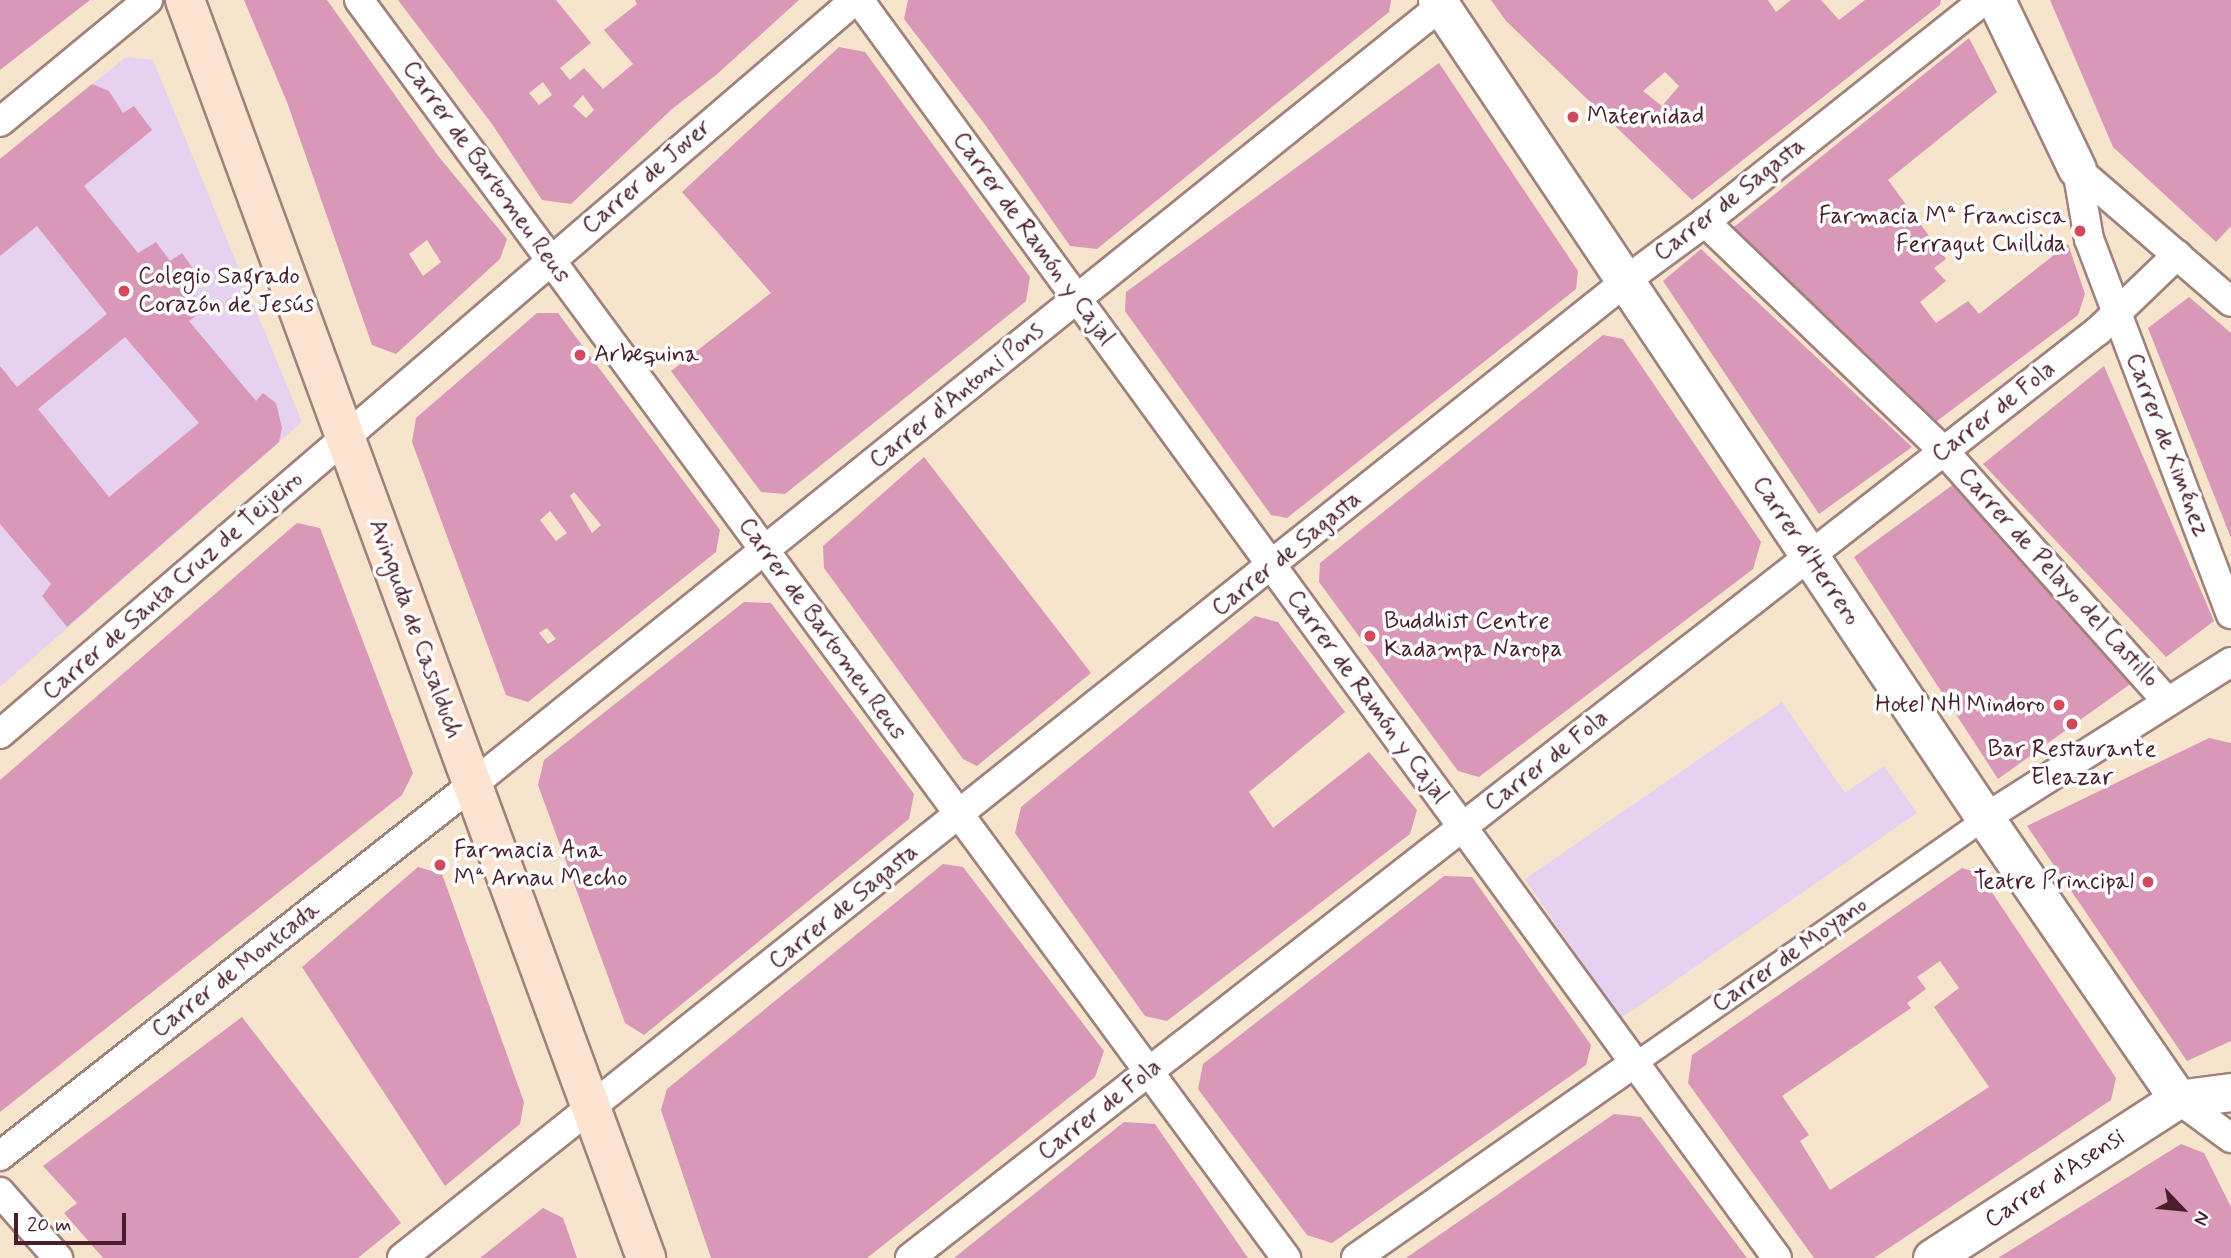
<!DOCTYPE html>
<meta charset="utf-8">
<style>
body{margin:0}
#map{position:relative;width:2231px;height:1258px;overflow:hidden;background:#f6e4cc;font-family:Mynerve,sans-serif}
div>[style]{position:absolute}
[style*='--x']{left:calc(var(--x)*1px);top:calc(var(--y)*1px);width:calc(var(--w)*1px);rotate:calc(var(--a)*1deg)}
.built>*{inset:0;background:#e6d2f0}
.building>*{inset:0;background:#d998b7}
.roads{filter:drop-shadow(2px 0 #a0827c) drop-shadow(-2px 0 #a0827c) drop-shadow(0 2px #a0827c) drop-shadow(0 -2px #a0827c)}
.pedestrian>*{height:21px;margin:-10.5px;padding:0 10.5px;transform-origin:10.5px;border-radius:10.5px;background:#fff}
.minor>*{height:28px;margin:-14px;padding:0 14px;transform-origin:14px;border-radius:14px;background:#fff}
.tertiary>*{height:37px;margin:-18.5px;padding:0 18.5px;transform-origin:18.5px;border-radius:18.5px;background:#fff}
.secondary>*{height:38px;margin:-19px;padding:0 19px;transform-origin:19px;border-radius:19px;background:#fde4d1}
.dots>*{width:19px;height:19px;translate:-50% -50%;box-sizing:border-box;border:4px solid #fff;border-radius:50%}
span{translate:-50% -50%;white-space:nowrap;text-align:center;line-height:1.15;-webkit-text-stroke:7px #fff;paint-order:stroke}
.poi-label{font-size:24px;color:#4a1f2b}
.left{translate:0 -50%;text-align:left}
.right{translate:-100% -50%;text-align:right}
.street-label{font-size:24px;color:#4a1f2b}
.north{position:absolute;left:2147px;top:1174px;width:70px;height:70px;-webkit-text-stroke:5px #fff;paint-order:stroke;rotate:116deg;font-size:19px;font-weight:700;line-height:28px;text-align:center;color:#4a1f2b}
.north::after{content:'';display:block;margin:auto;width:24px;height:32px;background:#4a1f2b;clip-path:polygon(50% 0,100% 100%,50% 72%,0 100%)}
.scale{position:absolute;left:14px;top:1213px;width:112px;height:32px;box-sizing:border-box;border:4px solid #4a1f2b;border-top:0;padding-left:9px;font-size:21px;line-height:24px;white-space:nowrap;color:#4a1f2b;-webkit-text-stroke:5px #fff;paint-order:stroke}
</style>
<div id="map">
<div class="built">
<div style="clip-path:polygon(126px 57px,153px 60px,302px 422px,0 687px,0 159px)"></div>
<div style="clip-path:polygon(1782px 702px,1845px 793px,1884px 766px,1917px 813px,1620px 1019px,1525px 879px)"></div>
</div>
<div class="building">
<div style="clip-path:polygon(0 0,90px 0,0 70px)"></div>
<div style="clip-path:polygon(evenodd,244px 0,327px 0,439px 157px,507px 239px,500px 259px,396px 354px,372px 345px,287px 102px,244px 0,427px 240px,441px 262px,423px 276px,409px 254px,427px 240px)"></div>
<div style="clip-path:polygon(evenodd,398px 0,556px 0,591px 43px,560px 68px,570px 80px,584px 68px,603px 89px,633px 64px,604px 30px,637px 4px,635px 0,799px 0,716px 75px,672px 109px,571px 204px,542px 200px,492px 124px,398px 0,543px 82px,552px 95px,539px 105px,529px 93px,543px 82px,398px 0,583px 95px,594px 110px,586px 118px,573px 106px,583px 95px)"></div>
<div style="clip-path:polygon(908px 0,1391px 0,1389px 12px,1097px 249px,1070px 246px,986px 126px,904px 19px)"></div>
<div style="clip-path:polygon(evenodd,1491px 0,1768px 0,1776px 12px,1791px 0,1821px 0,1839px 20px,1865px 0,1941px 0,1940px 5px,1692px 200px,1506px 21px,1491px 0,1665px 72px,1679px 86px,1662px 106px,1643px 91px,1665px 72px)"></div>
<div style="clip-path:polygon(2050px 0,2231px 0,2231px 226px,2216px 242px,2113px 147px)"></div>
<div style="clip-path:polygon(1969px 38px,1997px 92px,1888px 180px,1946px 259px,1934px 268px,1946px 281px,1920px 302px,1936px 323px,1968px 301px,1979px 314px,2068px 244px,2085px 294px,2078px 315px,1933px 424px,1724px 235px)"></div>
<div style="clip-path:polygon(839px 47px,865px 52px,1030px 277px,1026px 301px,785px 494px,761px 492px,671px 371px,771px 293px,682px 192px)"></div>
<div style="clip-path:polygon(1439px 63px,1578px 271px,1576px 289px,1287px 518px,1271px 515px,1125px 311px,1126px 292px)"></div>
<div style="clip-path:polygon(evenodd,92px 84px,109px 91px,123px 113px,134px 106px,152px 130px,84px 186px,138px 253px,156px 242px,170px 261px,182px 253px,199px 277px,188px 288px,206px 308px,189px 321px,256px 401px,263px 393px,276px 403px,282px 428px,279px 442px,67px 627px,42px 596px,51px 584px,0 524px,0 366px,17px 387px,107px 314px,37px 226px,0 256px,0 159px,92px 84px,125px 337px,199px 423px,109px 497px,38px 409px,125px 337px)"></div>
<div style="clip-path:polygon(1701px 249px,1912px 447px,1819px 514px,1663px 281px)"></div>
<div style="clip-path:polygon(2189px 297px,2231px 333px,2231px 538px,2148px 328px)"></div>
<div style="clip-path:polygon(evenodd,537px 313px,558px 313px,720px 530px,716px 552px,528px 702px,506px 695px,412px 442px,416px 418px,537px 313px,574px 492px,601px 525px,592px 533px,570px 496px,574px 492px,537px 313px,550px 511px,567px 533px,556px 541px,540px 520px,550px 511px,537px 313px,547px 628px,556px 639px,548px 644px,539px 633px,547px 628px)"></div>
<div style="clip-path:polygon(1603px 335px,1623px 339px,1761px 542px,1753px 569px,1479px 777px,1458px 771px,1319px 582px,1320px 563px)"></div>
<div style="clip-path:polygon(2104px 366px,2214px 621px,2166px 657px,1983px 464px)"></div>
<div style="clip-path:polygon(924px 457px,1091px 673px,977px 766px,963px 759px,824px 568px,823px 546px)"></div>
<div style="clip-path:polygon(1954px 484px,2140px 677px,1998px 779px,1854px 557px)"></div>
<div style="clip-path:polygon(297px 523px,320px 528px,413px 773px,402px 795px,0 1112px,0 780px)"></div>
<div style="clip-path:polygon(744px 602px,771px 603px,914px 794px,909px 819px,644px 1035px,625px 1023px,538px 785px,544px 760px)"></div>
<div style="clip-path:polygon(1255px 616px,1278px 622px,1345px 712px,1249px 792px,1273px 828px,1369px 752px,1417px 810px,1410px 834px,1167px 1021px,1145px 1016px,1015px 833px,1021px 807px)"></div>
<div style="clip-path:polygon(2209px 738px,2231px 743px,2231px 1041px,2187px 1061px,2027px 826px)"></div>
<div style="clip-path:polygon(943px 864px,963px 867px,1104px 1051px,1095px 1077px,867px 1258px,711px 1258px,661px 1110px,667px 1089px)"></div>
<div style="clip-path:polygon(418px 867px,442px 874px,524px 1102px,520px 1124px,445px 1186px,302px 967px)"></div>
<div style="clip-path:polygon(evenodd,1962px 868px,1979px 873px,2116px 1078px,2111px 1100px,1874px 1258px,1814px 1258px,1688px 1083px,1692px 1055px,1962px 868px,1940px 961px,1959px 988px,1934px 1007px,1989px 1087px,1830px 1190px,1800px 1141px,1809px 1135px,1782px 1096px,1911px 1008px,1907px 1003px,1926px 989px,1917px 977px,1940px 961px)"></div>
<div style="clip-path:polygon(1444px 876px,1472px 877px,1591px 1045px,1586px 1065px,1332px 1243px,1307px 1235px,1198px 1089px,1203px 1064px)"></div>
<div style="clip-path:polygon(242px 1017px,401px 1223px,358px 1258px,103px 1258px,64px 1213px,77px 1203px,43px 1166px)"></div>
<div style="clip-path:polygon(1614px 1114px,1641px 1117px,1747px 1258px,1406px 1258px)"></div>
<div style="clip-path:polygon(1124px 1122px,1155px 1124px,1248px 1258px,954px 1258px)"></div>
<div style="clip-path:polygon(2181px 1144px,2204px 1153px,2231px 1207px,2231px 1258px,1998px 1258px)"></div>
<div style="clip-path:polygon(543px 1208px,563px 1218px,577px 1258px,480px 1258px)"></div>
</div>
<div class="roads">
<div class="pedestrian">
<div style="--x:1635;--y:1063;--w:427;--a:-35"></div>
</div>
<div class="minor">
<div style="--x:359;--y:0;--w:1563;--a:53.61"></div>
<div style="--x:859;--y:0;--w:1557;--a:53.88"></div>
<div style="--x:0;--y:122;--w:192;--a:-39.5"></div>
<div style="--x:2077;--y:169;--w:71;--a:80.3"></div>
<div style="--x:2089;--y:239;--w:401;--a:69.3"></div>
<div style="--x:2077;--y:169;--w:203;--a:40.8"></div>
<div style="--x:1705;--y:222;--w:331;--a:43.8"></div>
<div style="--x:1944;--y:451;--w:336;--a:48.3"></div>
<div style="--x:0;--y:734;--w:1127;--a:-40.65"></div>
<div style="--x:1985;--y:818;--w:291;--a:-32.4"></div>
<div style="--x:2178;--y:1099;--w:66;--a:36.3"></div>
<div style="--x:0;--y:1156;--w:600;--a:-38.17"></div>
<div style="--x:472;--y:785;--w:1243;--a:-38.8"></div>
<div style="--x:0;--y:1192;--w:88;--a:48.7"></div>
<div style="--x:402;--y:1258;--w:1584;--a:-38.59"></div>
<div style="--x:1640;--y:270;--w:81;--a:-36.4"></div>
<div style="--x:1705;--y:222;--w:357;--a:-38.5"></div>
<div style="--x:910;--y:1258;--w:1507;--a:-37.97"></div>
<div style="--x:2098;--y:331;--w:110;--a:-43.9"></div>
<div style="--x:1356;--y:1258;--w:340;--a:-35"></div>
</div>
<div class="tertiary">
<div style="--x:1437;--y:0;--w:985;--a:56.18"></div>
<div style="--x:1985;--y:818;--w:341;--a:55.5"></div>
<div style="--x:1996;--y:0;--w:187;--a:64.4"></div>
<div style="--x:1932;--y:1258;--w:293;--a:-32.9"></div>
<div style="--x:2178;--y:1099;--w:53;--a:-7.5"></div>
</div>
<div class="secondary">
<div style="--x:185;--y:0;--w:1340;--a:69.87"></div>
</div>
</div>
<div class="dots">
<div style="left:1573px;top:117px;background:#d1495b"></div>
<div style="left:2080px;top:231px;background:#d1495b"></div>
<div style="left:124px;top:291px;background:#d1495b"></div>
<div style="left:580px;top:355px;background:#d1495b"></div>
<div style="left:1370px;top:636px;background:#d1495b"></div>
<div style="left:2059px;top:705px;background:#d1495b"></div>
<div style="left:2072px;top:724px;background:#d1495b"></div>
<div style="left:440px;top:865px;background:#d1495b"></div>
<div style="left:2148px;top:882px;background:#d1495b"></div>
</div>
<div class="poi-label">
<span class="left" style="left:1587px;top:117px">Maternidad</span>
<span class="right" style="left:2066px;top:231px">Farmacia Mª Francisca<br>Ferragut Chillida</span>
<span class="left" style="left:138px;top:291px">Colegio Sagrado<br>Corazón de Jesús</span>
<span class="left" style="left:594px;top:355px">Arbequina</span>
<span class="left" style="left:1384px;top:636px">Buddhist Centre<br>Kadampa Naropa</span>
<span class="right" style="left:2045px;top:705px">Hotel NH Mindoro</span>
<span style="left:2072px;top:764px">Bar Restaurante<br>Eleazar</span>
<span class="left" style="left:454px;top:865px">Farmacia Ana<br>Mª Arnau Mecho</span>
<span class="right" style="left:2134px;top:882px">Teatre Principal</span>
</div>
<div class="street-label">
<span style="left:486px;top:172px;rotate:54deg">Carrer de Bartomeu Reus</span>
<span style="left:647px;top:177px;rotate:-41deg">Carrer de Jover</span>
<span style="left:1730px;top:200px;rotate:-38deg">Carrer de Sagasta</span>
<span style="left:1033px;top:239px;rotate:54deg">Carrer de Ramón y Cajal</span>
<span style="left:957px;top:396px;rotate:-39deg">Carrer d'Antoni Pons</span>
<span style="left:1994px;top:412px;rotate:-38deg">Carrer de Fola</span>
<span style="left:2167px;top:445px;rotate:69deg">Carrer de Ximénez</span>
<span style="left:1806px;top:551px;rotate:56deg">Carrer d'Herrero</span>
<span style="left:1287px;top:554px;rotate:-39deg">Carrer de Sagasta</span>
<span style="left:2058px;top:578px;rotate:48deg">Carrer de Pelayo del Castillo</span>
<span style="left:173px;top:586px;rotate:-41deg">Carrer de Santa Cruz de Teijeiro</span>
<span style="left:415px;top:629px;rotate:70deg">Avinguda de Casalduch</span>
<span style="left:822px;top:629px;rotate:54deg">Carrer de Bartomeu Reus</span>
<span style="left:1367px;top:697px;rotate:54deg">Carrer de Ramón y Cajal</span>
<span style="left:1547px;top:761px;rotate:-38deg">Carrer de Fola</span>
<span style="left:844px;top:907px;rotate:-39deg">Carrer de Sagasta</span>
<span style="left:1790px;top:955px;rotate:-35deg">Carrer de Moyano</span>
<span style="left:236px;top:970px;rotate:-38deg">Carrer de Montcada</span>
<span style="left:1100px;top:1110px;rotate:-38deg">Carrer de Fola</span>
<span style="left:2055px;top:1179px;rotate:-33deg">Carrer d'Asensi</span>
</div>
<div class="north">N</div>
<div class="scale">20 m</div>
</div>
